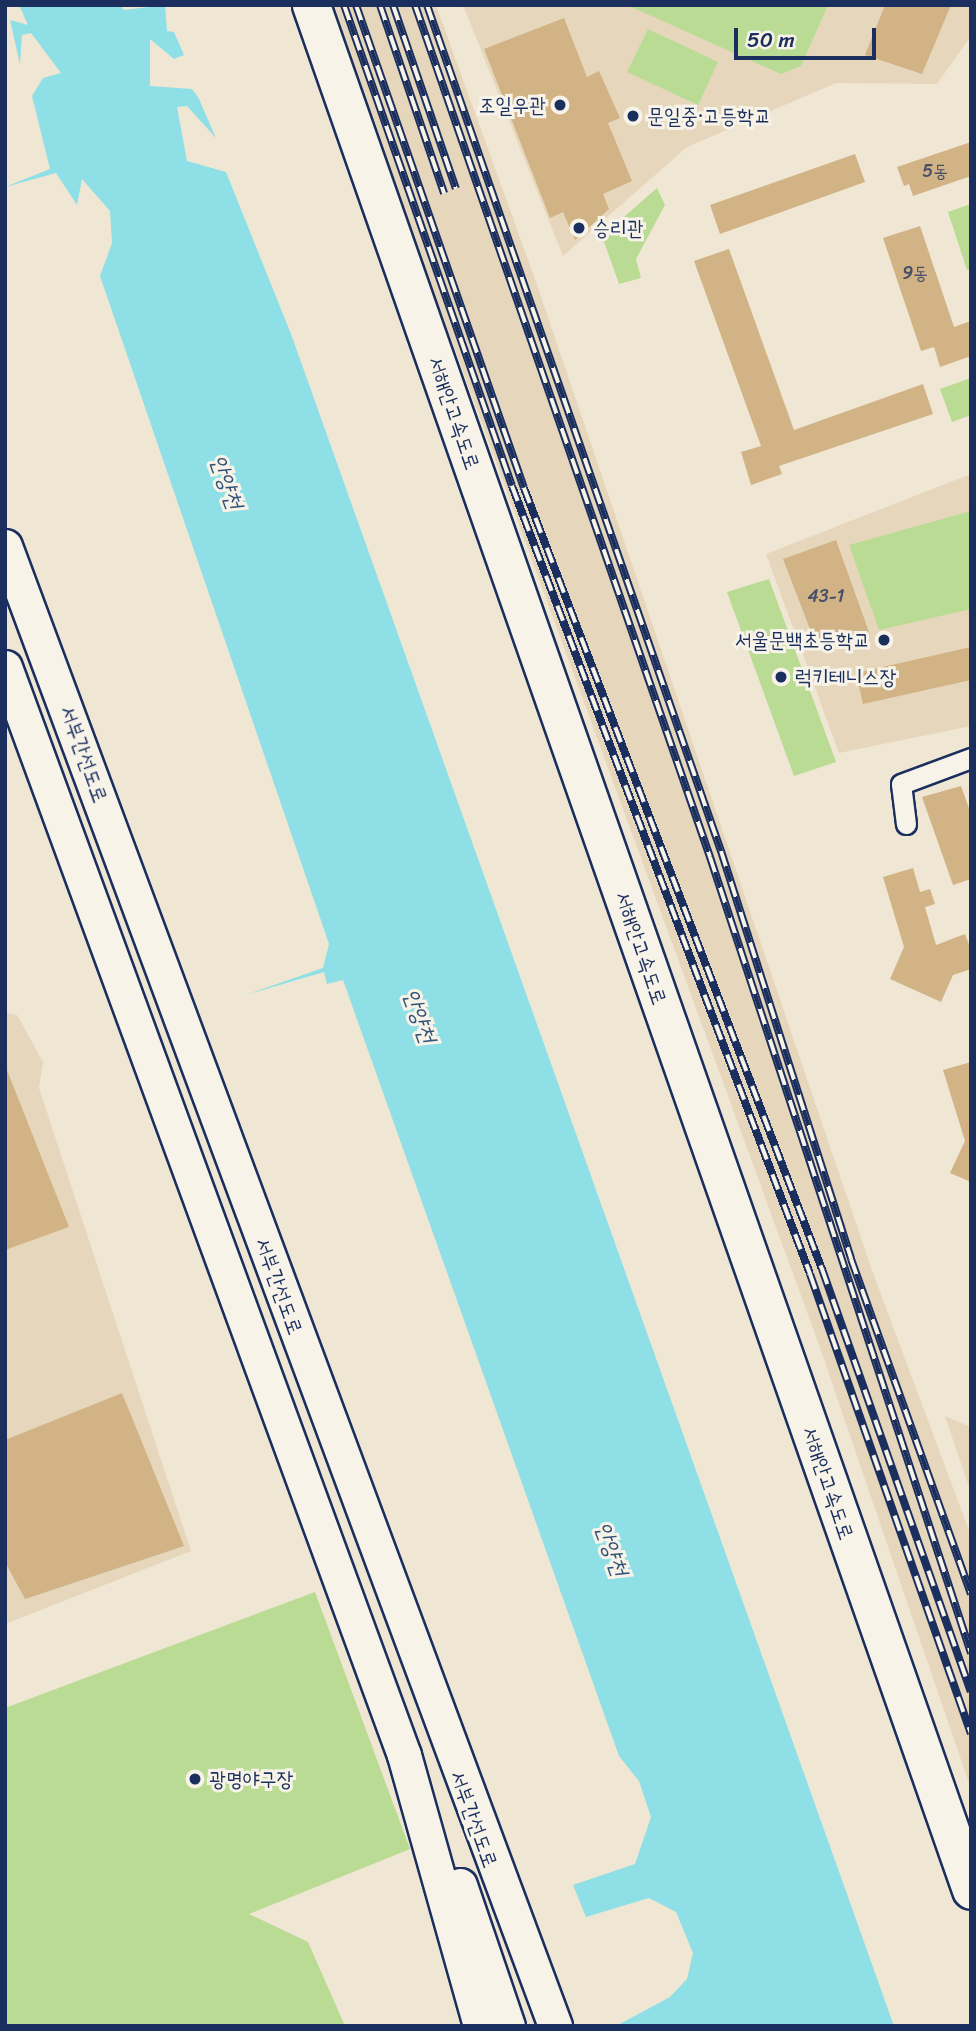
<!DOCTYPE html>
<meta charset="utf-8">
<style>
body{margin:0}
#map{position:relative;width:976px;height:2031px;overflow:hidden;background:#efe6d4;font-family:Sriracha,"Poor Story",sans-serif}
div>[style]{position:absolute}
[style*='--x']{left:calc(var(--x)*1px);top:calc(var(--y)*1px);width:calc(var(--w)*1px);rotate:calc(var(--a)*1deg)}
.built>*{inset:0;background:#e6d7bc}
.green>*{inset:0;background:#badb94}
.water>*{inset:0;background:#8ee0e6}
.building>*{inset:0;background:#d1b385}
.roads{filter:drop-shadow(2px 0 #1b2f5e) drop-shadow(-2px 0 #1b2f5e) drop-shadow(0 2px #1b2f5e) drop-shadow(0 -2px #1b2f5e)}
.minor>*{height:19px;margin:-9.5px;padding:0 9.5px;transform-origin:9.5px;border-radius:9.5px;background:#f7f3e8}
.trunk>*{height:33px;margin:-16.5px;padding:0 16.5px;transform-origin:16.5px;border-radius:16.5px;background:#f7f3e8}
.rail>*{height:8px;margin-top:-4px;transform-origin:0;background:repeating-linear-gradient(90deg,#f7f3e8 0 16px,#1b2f5e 0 32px);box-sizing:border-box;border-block:2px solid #1b2f5e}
.bridges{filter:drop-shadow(2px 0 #1b2f5e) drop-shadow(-2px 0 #1b2f5e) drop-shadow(0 2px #1b2f5e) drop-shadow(0 -2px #1b2f5e)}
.motorway-bridge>*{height:37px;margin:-18.5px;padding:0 18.5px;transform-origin:18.5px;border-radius:18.5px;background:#f7f3e8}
.dots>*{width:19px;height:19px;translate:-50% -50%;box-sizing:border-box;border:4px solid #f7f3e8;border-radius:50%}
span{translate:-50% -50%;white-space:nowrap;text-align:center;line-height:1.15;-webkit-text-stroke:6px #f7f3e8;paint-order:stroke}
.number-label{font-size:18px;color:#485068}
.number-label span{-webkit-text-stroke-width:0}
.poi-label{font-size:21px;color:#1b2f5e}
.right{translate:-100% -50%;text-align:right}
.left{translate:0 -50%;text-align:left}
.street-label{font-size:21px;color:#1b2f5e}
.water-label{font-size:23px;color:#325279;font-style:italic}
.frame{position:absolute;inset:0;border:7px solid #1b2f5e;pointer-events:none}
.scale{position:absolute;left:734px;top:28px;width:142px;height:32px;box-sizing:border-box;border:4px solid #1b2f5e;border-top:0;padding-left:9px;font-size:21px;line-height:24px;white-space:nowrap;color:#1b2f5e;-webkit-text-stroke:5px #f7f3e8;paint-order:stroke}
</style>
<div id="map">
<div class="built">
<div style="clip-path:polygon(329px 5px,436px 5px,535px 279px,873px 1273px,971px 1536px,971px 1789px,818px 1342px)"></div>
<div style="clip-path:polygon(463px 5px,971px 5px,971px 36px,937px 84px,836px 83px,687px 147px,563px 256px)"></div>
<div style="clip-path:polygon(971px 474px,971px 726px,839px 753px,766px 554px)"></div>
<div style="clip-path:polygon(5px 1013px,17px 1015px,43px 1062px,39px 1088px,191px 1551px,5px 1624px)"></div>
<div style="clip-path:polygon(945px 1416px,971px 1427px,971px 1493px)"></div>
</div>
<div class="green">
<div style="clip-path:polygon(627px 5px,828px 5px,801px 66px,781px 74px)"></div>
<div style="clip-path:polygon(648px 29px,718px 62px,698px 105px,627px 72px)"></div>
<div style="clip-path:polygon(657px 188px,665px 205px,636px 259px,641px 278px,619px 284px,602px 236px)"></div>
<div style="clip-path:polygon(971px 204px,971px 269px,967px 270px,948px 212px)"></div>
<div style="clip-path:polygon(971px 378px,971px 415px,952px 422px,940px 389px)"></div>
<div style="clip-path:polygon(971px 511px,971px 609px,879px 630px,849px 545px)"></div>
<div style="clip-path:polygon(769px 579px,836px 762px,794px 776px,727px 592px)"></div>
<div style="clip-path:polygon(315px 1592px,410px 1849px,249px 1914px,308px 1942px,345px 2026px,5px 2026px,5px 1708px)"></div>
</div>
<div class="water">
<div style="clip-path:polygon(19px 5px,120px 5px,124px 10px,165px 5px,167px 31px,174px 32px,184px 55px,174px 59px,150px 39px,150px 86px,192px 89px,198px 97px,216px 138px,187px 106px,177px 107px,187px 161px,226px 172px,291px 334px,894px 2026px,616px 2026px,670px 1997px,687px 1979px,693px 1953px,676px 1912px,649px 1898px,586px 1917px,573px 1885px,635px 1864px,651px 1817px,639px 1781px,619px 1756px,343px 980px,327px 984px,324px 972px,245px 995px,323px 968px,329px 944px,100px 276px,112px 243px,110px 211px,82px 179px,77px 205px,56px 173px,5px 187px,50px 169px,32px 96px,43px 78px,61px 73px,31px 33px,22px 35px,20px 64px,10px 20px,28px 25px)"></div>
</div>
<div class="building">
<div style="clip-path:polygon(885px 5px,951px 5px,922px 74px,865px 55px)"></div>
<div style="clip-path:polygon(564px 18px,587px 77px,599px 71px,620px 118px,608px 123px,632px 181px,603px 194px,609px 209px,575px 240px,563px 212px,550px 218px,484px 49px)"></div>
<div style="clip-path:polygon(971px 142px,971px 176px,913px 196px,909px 184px,904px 186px,897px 167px)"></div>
<div style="clip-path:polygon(855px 154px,865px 182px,720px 234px,710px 205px)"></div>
<div style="clip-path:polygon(920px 226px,954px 327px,971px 321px,971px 356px,940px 367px,934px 347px,921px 351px,883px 238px)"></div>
<div style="clip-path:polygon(729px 249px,794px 430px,923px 384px,933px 414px,779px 466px,782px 474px,751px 485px,741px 452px,761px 446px,694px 261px)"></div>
<div style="clip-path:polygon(836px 540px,869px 632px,818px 650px,783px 559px)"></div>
<div style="clip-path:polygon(971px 647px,971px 680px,863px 704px,856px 673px)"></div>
<div style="clip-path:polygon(961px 786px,971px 814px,971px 879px,953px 885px,922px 797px)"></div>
<div style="clip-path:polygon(913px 868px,920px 892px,930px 889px,935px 904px,925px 907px,936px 945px,965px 934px,971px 950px,971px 969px,953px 975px,941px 1002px,890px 979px,904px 947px,883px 877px)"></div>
<div style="clip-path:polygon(971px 1062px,971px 1182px,950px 1173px,965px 1141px,943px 1070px)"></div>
<div style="clip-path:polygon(5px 1065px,69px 1227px,5px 1250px)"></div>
<div style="clip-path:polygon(122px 1393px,184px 1546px,25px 1599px,5px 1562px,5px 1440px)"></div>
</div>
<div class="roads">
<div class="minor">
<div style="--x:906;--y:824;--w:40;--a:-97.1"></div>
<div style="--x:901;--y:784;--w:75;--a:-20.4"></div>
</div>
<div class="trunk">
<div style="--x:5;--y:546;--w:1579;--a:69.61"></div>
<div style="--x:5;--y:667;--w:1159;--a:69.86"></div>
<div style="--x:404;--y:1755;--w:281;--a:74.3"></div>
<div style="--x:460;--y:1885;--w:149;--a:71.2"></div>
</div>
</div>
<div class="rail">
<div style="--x:344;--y:5;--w:509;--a:70.75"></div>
<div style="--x:512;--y:486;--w:842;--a:69.28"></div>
<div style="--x:810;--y:1274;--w:487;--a:70.7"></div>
<div style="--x:356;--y:5;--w:511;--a:70.82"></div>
<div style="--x:524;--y:488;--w:836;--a:69.12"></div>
<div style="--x:822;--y:1269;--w:448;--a:70.6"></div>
<div style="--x:380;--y:5;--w:199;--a:71.2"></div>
<div style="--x:393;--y:5;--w:194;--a:71.1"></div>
<div style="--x:415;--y:5;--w:902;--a:70.9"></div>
<div style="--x:710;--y:857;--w:838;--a:71.85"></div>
<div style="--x:427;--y:5;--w:896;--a:70.84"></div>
<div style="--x:721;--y:851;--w:428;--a:72.3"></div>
<div style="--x:851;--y:1259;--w:356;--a:70.3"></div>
</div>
<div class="bridges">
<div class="motorway-bridge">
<div style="--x:311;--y:5;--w:1997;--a:70.7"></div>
</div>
</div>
<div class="dots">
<div style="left:560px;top:105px;background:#1b2f5e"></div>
<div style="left:633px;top:116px;background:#1b2f5e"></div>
<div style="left:579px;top:228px;background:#1b2f5e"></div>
<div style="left:884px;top:640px;background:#1b2f5e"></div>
<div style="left:781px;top:677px;background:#1b2f5e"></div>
<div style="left:195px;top:1779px;background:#1b2f5e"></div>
</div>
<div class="number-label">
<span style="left:935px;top:171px">5동</span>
<span style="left:915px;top:273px">9동</span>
<span style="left:826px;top:596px">43-1</span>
</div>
<div class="poi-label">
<span class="right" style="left:546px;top:105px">조일우관</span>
<span class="left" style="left:647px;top:116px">문일중·고등학교</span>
<span class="left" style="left:593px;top:228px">승리관</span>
<span class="right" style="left:870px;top:640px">서울문백초등학교</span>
<span class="left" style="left:795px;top:677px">럭키테니스장</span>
<span class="left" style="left:209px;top:1779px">광명야구장</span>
</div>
<div class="street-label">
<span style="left:454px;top:413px;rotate:71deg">서해안고속도로</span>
<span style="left:84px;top:754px;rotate:70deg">서부간선도로</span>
<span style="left:641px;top:948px;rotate:71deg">서해안고속도로</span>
<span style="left:279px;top:1286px;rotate:70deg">서부간선도로</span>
<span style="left:828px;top:1483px;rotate:71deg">서해안고속도로</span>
<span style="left:474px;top:1819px;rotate:70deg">서부간선도로</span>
</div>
<div class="water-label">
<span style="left:226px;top:482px;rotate:70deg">안양천</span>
<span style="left:419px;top:1016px;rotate:70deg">안양천</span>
<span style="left:611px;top:1549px;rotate:70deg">안양천</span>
</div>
<div class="frame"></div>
<div class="scale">50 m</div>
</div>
